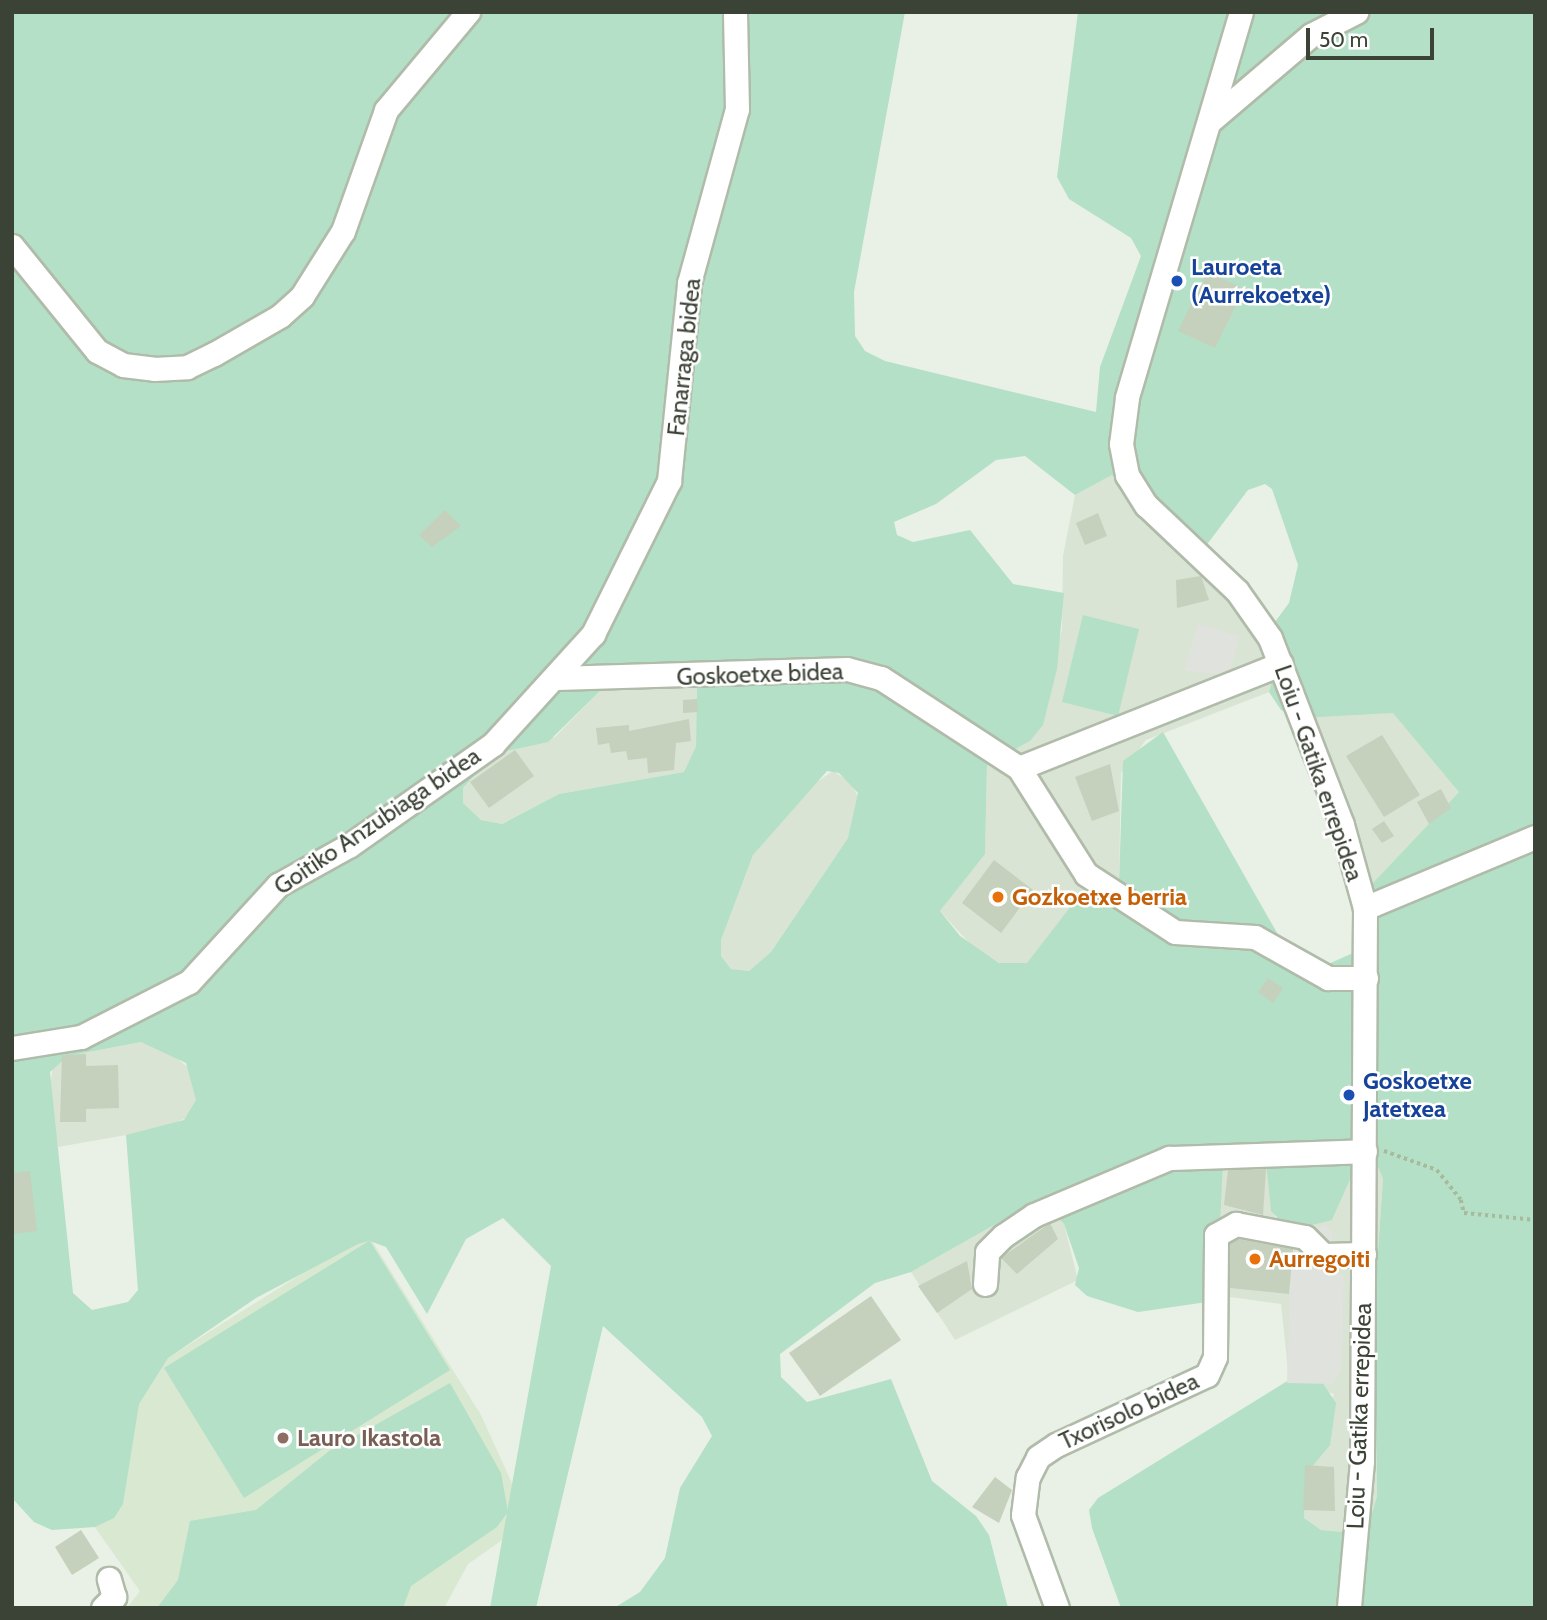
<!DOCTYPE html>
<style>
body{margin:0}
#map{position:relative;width:1547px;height:1620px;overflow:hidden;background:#e9f0e6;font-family:Cabin,sans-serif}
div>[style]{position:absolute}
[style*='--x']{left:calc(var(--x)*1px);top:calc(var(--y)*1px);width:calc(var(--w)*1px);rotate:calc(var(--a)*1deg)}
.residential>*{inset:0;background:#d9e4d4}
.education>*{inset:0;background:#d8e8d1}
.green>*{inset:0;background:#b3e0c7}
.parking>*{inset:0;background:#dfe2dd}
.building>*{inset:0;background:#c5d1bc}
.path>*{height:3.5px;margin-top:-1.75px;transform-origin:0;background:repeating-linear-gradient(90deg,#a7bb9c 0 3.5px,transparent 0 7px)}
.roads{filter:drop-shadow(2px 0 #b0bba9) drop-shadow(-2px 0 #b0bba9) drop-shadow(0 2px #b0bba9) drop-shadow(0 -2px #b0bba9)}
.minor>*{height:23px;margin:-11.5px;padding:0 11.5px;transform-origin:11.5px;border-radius:11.5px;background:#fff}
.dots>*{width:19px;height:19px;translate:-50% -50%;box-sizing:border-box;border:4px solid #fff;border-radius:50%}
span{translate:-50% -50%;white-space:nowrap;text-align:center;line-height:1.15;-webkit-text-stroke:5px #fff;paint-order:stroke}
.transit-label{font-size:24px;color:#164399;font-weight:700}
.left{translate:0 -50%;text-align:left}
.street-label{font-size:24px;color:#3b4236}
.food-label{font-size:24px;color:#c56008;font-weight:700}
.education-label{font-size:24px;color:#785e54;font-weight:700}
.frame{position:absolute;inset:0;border:14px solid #3b4236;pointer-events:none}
.scale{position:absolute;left:1306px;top:28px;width:128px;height:32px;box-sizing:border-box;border:4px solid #3b4236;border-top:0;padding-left:9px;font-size:21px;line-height:24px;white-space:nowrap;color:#3b4236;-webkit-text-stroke:5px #fff;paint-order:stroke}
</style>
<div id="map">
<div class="residential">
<div style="clip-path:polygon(1112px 475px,1243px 597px,1273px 683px,1269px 692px,1146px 740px,1121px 773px,1119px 883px,1027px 963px,1005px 966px,973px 947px,940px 911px,985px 853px,987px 765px,1030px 741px,1062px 630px,1063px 556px,1075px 495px)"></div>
<div style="clip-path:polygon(697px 679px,696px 746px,684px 772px,559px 794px,501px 824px,481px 820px,463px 803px,463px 788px,481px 768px,507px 751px,555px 737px,600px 691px)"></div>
<div style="clip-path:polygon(1374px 711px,1393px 712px,1407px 723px,1459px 792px,1371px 885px,1300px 718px)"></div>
<div style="clip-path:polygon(833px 771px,850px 782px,860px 800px,848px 838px,771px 952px,749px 971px,731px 969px,721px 956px,721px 940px,753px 855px,808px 788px)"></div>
<div style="clip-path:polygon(141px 1042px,167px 1050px,191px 1070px,196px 1100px,189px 1117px,160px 1129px,58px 1147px,49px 1096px,53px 1065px,68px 1056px)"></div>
<div style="clip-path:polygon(1374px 1157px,1383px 1179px,1375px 1294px,1377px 1496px,1366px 1534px,1321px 1530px,1304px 1518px,1303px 1481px,1334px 1394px,1289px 1380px,1281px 1304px,1223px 1296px,1217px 1217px,1223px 1162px,1266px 1161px,1275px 1217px,1332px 1220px,1353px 1173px)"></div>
<div style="clip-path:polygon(1040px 1199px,1064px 1224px,1078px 1280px,955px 1340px,911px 1272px)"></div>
</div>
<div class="education">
<div style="clip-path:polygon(367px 1233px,481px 1415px,529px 1521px,468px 1564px,444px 1608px,127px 1608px,140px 1591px,48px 1461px,158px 1364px)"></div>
</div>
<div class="green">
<div style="clip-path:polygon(evenodd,12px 12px,905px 12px,854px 292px,855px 336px,865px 351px,885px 361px,1096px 412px,1100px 367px,1141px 256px,1131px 238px,1069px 199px,1057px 177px,1078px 12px,1535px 12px,1535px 1608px,1121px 1608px,1092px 1528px,1089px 1510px,1098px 1498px,1289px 1380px,1322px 1382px,1336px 1403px,1330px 1445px,1305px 1475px,1304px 1518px,1321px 1530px,1366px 1534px,1377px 1496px,1375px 1294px,1383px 1179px,1374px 1157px,1353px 1173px,1332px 1220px,1308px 1226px,1281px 1221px,1271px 1211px,1266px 1161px,1223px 1162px,1218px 1265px,1207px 1302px,1138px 1312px,1087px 1296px,1075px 1285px,1079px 1268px,1064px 1224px,1040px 1199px,911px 1272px,875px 1283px,780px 1354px,781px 1377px,807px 1402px,891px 1379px,932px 1481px,976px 1516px,989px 1535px,1008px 1608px,614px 1608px,640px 1592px,665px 1558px,680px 1488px,712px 1436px,702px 1417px,603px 1326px,536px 1608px,490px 1608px,551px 1266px,503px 1218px,466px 1239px,427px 1314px,386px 1247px,370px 1241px,450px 1370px,244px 1498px,164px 1368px,369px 1241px,358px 1244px,256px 1298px,168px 1358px,139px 1404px,123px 1504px,114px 1518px,95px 1527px,52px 1530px,34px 1522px,12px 1498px,12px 12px,1025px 456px,1075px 495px,1112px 475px,1199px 555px,1248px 490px,1265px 484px,1272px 489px,1298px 565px,1289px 603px,1264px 637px,1274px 676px,1269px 692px,1281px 710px,1300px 718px,1393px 713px,1459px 792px,1371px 885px,1371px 914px,1353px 953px,1326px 965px,1281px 940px,1163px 732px,1123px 761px,1119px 883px,1075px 901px,1027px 963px,999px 963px,960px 936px,940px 911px,985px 854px,987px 765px,1030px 741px,1043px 725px,1057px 669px,1064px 593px,1013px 584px,970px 530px,913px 542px,897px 535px,894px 522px,936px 504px,996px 460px,1025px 456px,12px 12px,697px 679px,696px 746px,684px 772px,559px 794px,502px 824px,481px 820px,463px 803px,463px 788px,481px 768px,507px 751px,548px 742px,600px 691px,697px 679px,12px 12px,827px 771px,839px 773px,858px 793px,848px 838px,771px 952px,749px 971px,731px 969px,721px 956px,721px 940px,753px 855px,827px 771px,12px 12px,141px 1042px,186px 1063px,196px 1100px,184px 1120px,126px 1135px,138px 1290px,128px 1302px,92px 1310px,73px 1293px,50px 1072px,68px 1056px,141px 1042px)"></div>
<div style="clip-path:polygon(1083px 615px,1139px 629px,1118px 716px,1062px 702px)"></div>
<div style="clip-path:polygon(450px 1383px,501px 1473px,508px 1512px,497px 1527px,411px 1586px,403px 1608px,157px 1608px,178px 1580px,190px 1521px,256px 1510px,329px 1451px)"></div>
</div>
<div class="parking">
<div style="clip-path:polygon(1198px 624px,1240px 636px,1229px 675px,1184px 671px)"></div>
<div style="clip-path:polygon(1326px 1225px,1333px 1234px,1332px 1270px,1344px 1276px,1342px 1368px,1332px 1384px,1287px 1383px,1291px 1233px)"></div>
</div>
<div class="building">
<div style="clip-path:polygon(1207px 271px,1244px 289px,1215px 348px,1178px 331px)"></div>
<div style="clip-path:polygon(445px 510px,461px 526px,432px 547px,419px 535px)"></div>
<div style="clip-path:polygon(1098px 513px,1107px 536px,1085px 545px,1076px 523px)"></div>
<div style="clip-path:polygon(1201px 576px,1209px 600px,1177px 608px,1176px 580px)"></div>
<div style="clip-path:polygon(697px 699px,698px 712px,683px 713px,683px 700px)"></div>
<div style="clip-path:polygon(689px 719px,691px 741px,676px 743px,674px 770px,648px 773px,647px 758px,628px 760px,626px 751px,611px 753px,609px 743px,598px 745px,596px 728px,629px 725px,629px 731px)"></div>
<div style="clip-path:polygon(1382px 735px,1420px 795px,1384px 817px,1346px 756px)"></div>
<div style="clip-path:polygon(515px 750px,534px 776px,489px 808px,470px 782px)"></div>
<div style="clip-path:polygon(1110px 764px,1119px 811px,1092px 821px,1075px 777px)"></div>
<div style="clip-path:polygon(1441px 789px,1451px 808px,1429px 824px,1417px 802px)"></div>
<div style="clip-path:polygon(1384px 821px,1394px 836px,1382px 843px,1372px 829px)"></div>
<div style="clip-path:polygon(994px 860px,1033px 890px,1001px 933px,962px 903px)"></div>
<div style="clip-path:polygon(1268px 978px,1283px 988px,1273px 1003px,1258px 992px)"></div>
<div style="clip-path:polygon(86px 1054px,86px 1066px,118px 1065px,119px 1108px,86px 1109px,86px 1122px,60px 1122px,62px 1055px)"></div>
<div style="clip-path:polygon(1266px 1169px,1263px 1215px,1224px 1205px,1228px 1170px)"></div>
<div style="clip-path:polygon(30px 1171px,37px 1231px,12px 1234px,12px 1173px)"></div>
<div style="clip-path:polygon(1050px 1223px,1058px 1239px,1017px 1274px,1001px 1258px)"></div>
<div style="clip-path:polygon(1238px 1239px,1293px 1249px,1289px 1294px,1230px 1288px,1230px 1243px)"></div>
<div style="clip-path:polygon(967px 1261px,972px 1289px,937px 1313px,918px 1286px)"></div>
<div style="clip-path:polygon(871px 1296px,901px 1340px,820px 1396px,789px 1353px)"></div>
<div style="clip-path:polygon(1305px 1465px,1334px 1467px,1335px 1511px,1303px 1510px)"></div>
<div style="clip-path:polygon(995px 1477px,1012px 1490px,999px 1523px,972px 1507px)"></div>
<div style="clip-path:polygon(81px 1530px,99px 1558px,72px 1575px,55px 1547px)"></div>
</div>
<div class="path">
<div style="--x:1384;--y:1151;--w:56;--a:19.7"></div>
<div style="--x:1437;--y:1170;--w:38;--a:51"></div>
<div style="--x:1461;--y:1200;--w:13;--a:77"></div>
<div style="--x:1464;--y:1213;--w:71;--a:5.6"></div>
</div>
<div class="roads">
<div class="minor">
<div style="--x:1241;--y:12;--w:402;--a:106.5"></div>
<div style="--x:1127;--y:398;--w:46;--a:97.4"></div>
<div style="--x:1121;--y:444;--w:32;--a:79"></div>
<div style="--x:1127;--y:475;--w:36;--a:58"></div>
<div style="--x:1146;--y:505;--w:125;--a:43.4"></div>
<div style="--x:1237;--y:591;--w:57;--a:54.9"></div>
<div style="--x:1270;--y:638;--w:200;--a:68.9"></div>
<div style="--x:1342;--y:825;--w:86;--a:74.5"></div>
<div style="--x:1365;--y:908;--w:553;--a:90.31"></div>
<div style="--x:1362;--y:1461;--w:148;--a:95.1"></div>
<div style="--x:1210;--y:121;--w:133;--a:-40.4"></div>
<div style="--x:1311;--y:35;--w:51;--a:-27.1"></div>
<div style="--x:12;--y:246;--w:135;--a:51"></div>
<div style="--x:97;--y:351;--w:30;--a:28"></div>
<div style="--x:123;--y:365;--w:31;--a:7"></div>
<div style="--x:154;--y:369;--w:33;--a:-3"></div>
<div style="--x:187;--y:367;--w:30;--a:-26"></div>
<div style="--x:214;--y:354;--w:76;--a:-29.9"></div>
<div style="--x:280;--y:316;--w:30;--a:-42"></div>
<div style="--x:302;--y:296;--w:77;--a:-57.8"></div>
<div style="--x:343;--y:231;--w:128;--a:-70.4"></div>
<div style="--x:386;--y:110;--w:128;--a:-50.1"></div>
<div style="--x:557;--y:678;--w:290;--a:-1.8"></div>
<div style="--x:847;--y:669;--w:35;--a:15"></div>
<div style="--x:881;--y:678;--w:165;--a:33.1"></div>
<div style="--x:1019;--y:768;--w:282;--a:-21.7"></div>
<div style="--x:1019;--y:768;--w:125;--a:57.7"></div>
<div style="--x:1086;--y:874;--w:106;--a:33.1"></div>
<div style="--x:1175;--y:932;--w:80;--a:3.6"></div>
<div style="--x:1255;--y:937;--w:84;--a:29.3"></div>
<div style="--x:1328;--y:978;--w:38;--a:0"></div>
<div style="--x:1365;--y:908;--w:184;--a:-22.7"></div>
<div style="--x:12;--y:1048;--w:70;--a:-9.1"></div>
<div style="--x:81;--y:1037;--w:121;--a:-27"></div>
<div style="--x:189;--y:982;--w:132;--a:-47.5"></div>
<div style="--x:278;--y:885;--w:82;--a:-29.1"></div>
<div style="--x:350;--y:845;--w:175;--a:-35.2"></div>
<div style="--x:493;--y:744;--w:149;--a:-47.7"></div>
<div style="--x:593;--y:634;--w:171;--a:-63.6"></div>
<div style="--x:669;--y:481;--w:199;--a:-84.2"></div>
<div style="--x:689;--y:283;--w:180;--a:-74.6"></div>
<div style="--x:737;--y:109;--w:97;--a:-91.2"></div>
<div style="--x:985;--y:1284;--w:32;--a:-86"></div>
<div style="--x:987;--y:1252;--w:23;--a:-45"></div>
<div style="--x:1003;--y:1236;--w:37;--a:-34"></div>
<div style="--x:1034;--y:1215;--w:147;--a:-22.9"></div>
<div style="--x:1169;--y:1158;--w:196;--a:-2"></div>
<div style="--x:103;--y:1608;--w:16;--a:-45"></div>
<div style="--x:114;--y:1597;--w:19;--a:-106"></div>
<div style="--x:1057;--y:1608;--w:99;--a:-110.1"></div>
<div style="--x:1023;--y:1515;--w:38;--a:-83"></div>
<div style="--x:1028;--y:1477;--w:22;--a:-63"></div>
<div style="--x:1038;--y:1457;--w:22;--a:-34"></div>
<div style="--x:1056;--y:1445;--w:166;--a:-24.9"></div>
<div style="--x:1207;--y:1375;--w:20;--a:-66"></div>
<div style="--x:1215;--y:1357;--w:122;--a:-89.5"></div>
<div style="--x:1216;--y:1235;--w:23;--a:-29"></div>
<div style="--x:1236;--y:1224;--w:70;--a:10.7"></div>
<div style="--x:1305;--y:1237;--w:25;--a:45"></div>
<div style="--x:1323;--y:1255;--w:41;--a:-1.4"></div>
</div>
</div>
<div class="dots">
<div style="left:1177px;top:281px;background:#1a4fb4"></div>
<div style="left:998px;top:897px;background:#e8710a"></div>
<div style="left:1349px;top:1095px;background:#1a4fb4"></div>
<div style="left:1255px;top:1259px;background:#e8710a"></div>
<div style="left:283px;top:1438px;background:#8d6e63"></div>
</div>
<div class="transit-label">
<span class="left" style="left:1191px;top:281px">Lauroeta<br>(Aurrekoetxe)</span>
<span class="left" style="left:1363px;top:1095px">Goskoetxe<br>Jatetxea</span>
</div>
<div class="street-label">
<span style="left:684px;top:357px;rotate:-84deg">Fanarraga bidea</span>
<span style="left:760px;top:674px;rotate:-2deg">Goskoetxe bidea</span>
<span style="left:1319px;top:773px;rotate:71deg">Loiu - Gatika errepidea</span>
<span style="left:377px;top:821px;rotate:-34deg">Goitiko Anzubiaga bidea</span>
<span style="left:1129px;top:1411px;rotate:-25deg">Txorisolo bidea</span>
<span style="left:1359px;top:1416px;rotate:-88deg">Loiu - Gatika errepidea</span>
</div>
<div class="food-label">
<span class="left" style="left:1012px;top:897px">Gozkoetxe berria</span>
<span class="left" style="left:1269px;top:1259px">Aurregoiti</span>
</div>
<div class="education-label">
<span class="left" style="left:297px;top:1438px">Lauro Ikastola</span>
</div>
<div class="frame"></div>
<div class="scale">50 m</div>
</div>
